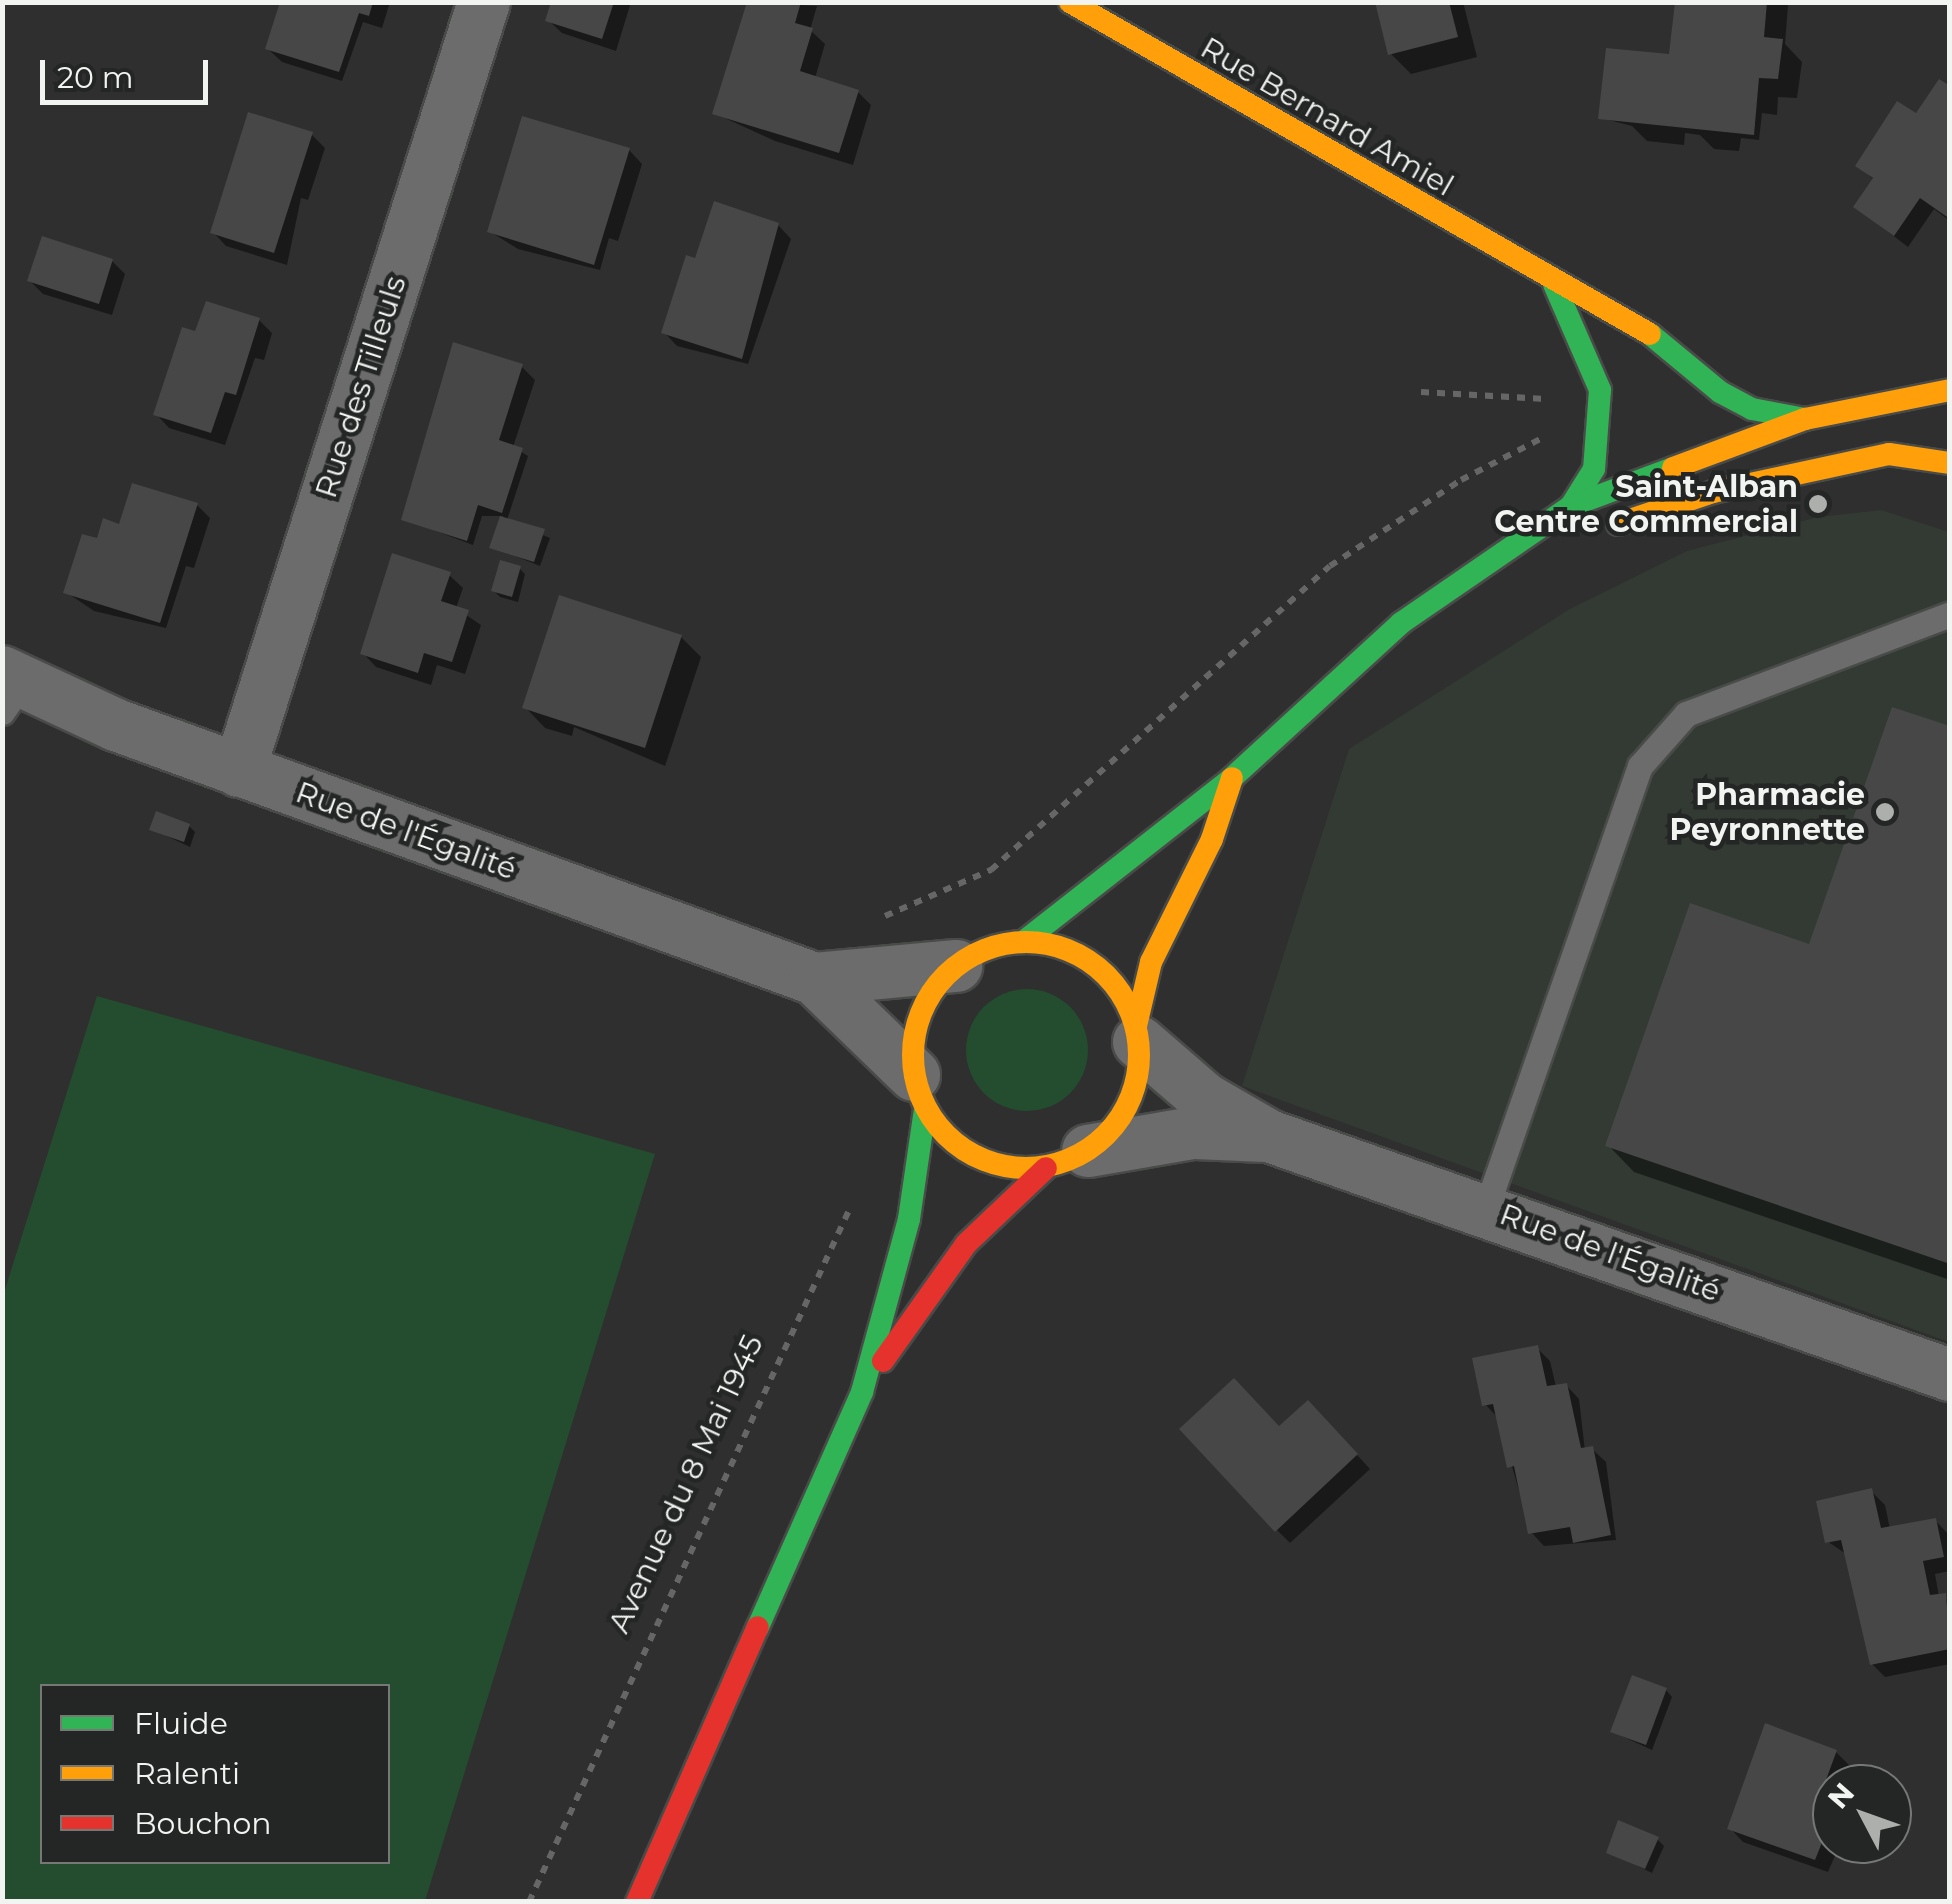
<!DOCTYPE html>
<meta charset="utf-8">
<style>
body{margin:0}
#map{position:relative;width:1952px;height:1904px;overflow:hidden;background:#2e2f2e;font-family:Montserrat,sans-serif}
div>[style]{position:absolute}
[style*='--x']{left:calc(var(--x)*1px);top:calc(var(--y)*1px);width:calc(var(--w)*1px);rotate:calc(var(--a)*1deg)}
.built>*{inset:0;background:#323a33}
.green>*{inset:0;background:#244c2f}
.round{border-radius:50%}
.shadow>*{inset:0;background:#0007}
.building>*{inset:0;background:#464746}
.path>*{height:6px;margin-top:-3px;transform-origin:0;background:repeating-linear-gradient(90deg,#666 0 8px,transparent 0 16px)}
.roads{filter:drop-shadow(2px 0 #494b49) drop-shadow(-2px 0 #494b49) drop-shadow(0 2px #494b49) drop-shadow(0 -2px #494b49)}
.lane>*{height:25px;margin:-12.5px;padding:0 12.5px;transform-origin:12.5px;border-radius:12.5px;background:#6c6c6c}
.street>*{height:52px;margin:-26px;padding:0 26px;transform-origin:26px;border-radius:26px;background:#6c6c6c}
.fast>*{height:22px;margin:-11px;padding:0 11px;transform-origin:11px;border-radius:11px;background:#30b455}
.slow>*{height:22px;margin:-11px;padding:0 11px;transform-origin:11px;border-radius:11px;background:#ff9f0a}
.slow>.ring{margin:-11px;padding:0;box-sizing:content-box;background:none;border:22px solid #ff9f0a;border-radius:50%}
.jam>*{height:22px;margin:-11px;padding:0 11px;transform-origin:11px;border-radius:11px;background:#e5322d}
.dots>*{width:28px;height:28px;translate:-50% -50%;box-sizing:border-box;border:5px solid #232624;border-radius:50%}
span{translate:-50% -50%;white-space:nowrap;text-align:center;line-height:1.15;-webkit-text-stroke:9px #232624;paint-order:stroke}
.street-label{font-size:30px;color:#f2f4f2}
.poi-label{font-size:30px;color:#f2f4f2;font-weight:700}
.right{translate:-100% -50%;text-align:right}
.frame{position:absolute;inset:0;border:5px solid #f2f4f2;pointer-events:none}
.legend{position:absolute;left:40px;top:1684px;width:350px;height:180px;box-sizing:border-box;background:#232624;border:2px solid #767876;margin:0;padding:12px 18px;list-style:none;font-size:30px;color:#f2f4f2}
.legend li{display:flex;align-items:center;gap:20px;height:50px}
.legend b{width:50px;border:2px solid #767876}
.north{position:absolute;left:1812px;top:1764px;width:100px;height:100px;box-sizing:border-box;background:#232624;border:2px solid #767876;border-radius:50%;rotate:311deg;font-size:28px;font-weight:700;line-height:40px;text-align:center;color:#f2f4f2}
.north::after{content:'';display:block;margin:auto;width:35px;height:45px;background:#adafad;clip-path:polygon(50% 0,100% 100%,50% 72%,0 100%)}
.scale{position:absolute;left:40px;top:60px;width:168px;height:45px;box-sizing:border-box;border:5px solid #f2f4f2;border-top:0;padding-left:12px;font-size:30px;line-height:35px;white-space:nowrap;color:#f2f4f2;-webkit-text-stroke:8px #232624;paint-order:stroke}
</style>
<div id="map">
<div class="built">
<div style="clip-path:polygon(1881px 510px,1949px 532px,1949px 1342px,1242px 1086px,1349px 749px,1568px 610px,1687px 551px,1818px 517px)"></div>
</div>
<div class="green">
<div class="round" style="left:966px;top:989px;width:122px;height:122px"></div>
<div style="clip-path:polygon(evenodd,97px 996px,655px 1154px,425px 1901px,3px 1901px,3px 1296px,97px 996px,42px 1686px,388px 1686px,388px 1862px,42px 1862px,42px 1686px)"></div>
</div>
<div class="shadow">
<div style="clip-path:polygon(282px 2px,390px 2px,382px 28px,363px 22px,342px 81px,282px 62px,268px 49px)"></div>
<div style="clip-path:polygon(554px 2px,631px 2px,616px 51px,562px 33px,548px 20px)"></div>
<div style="clip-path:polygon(750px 2px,817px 6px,810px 30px,825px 44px,815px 78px,858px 92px,871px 105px,853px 165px,775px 141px,714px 113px)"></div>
<div style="clip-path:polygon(1377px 2px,1463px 2px,1477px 57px,1411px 74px,1390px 53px)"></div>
<div style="clip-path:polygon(1677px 2px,1788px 5px,1785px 44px,1802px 62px,1797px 98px,1778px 97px,1777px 115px,1762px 113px,1759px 140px,1741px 138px,1739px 151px,1714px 149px,1700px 135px,1685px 133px,1684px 145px,1647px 141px,1632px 126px,1601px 118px,1671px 56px)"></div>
<div style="clip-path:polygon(1950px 89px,1950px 221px,1934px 209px,1908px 247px,1856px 207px,1875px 181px,1859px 166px)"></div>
<div style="clip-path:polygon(312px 135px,325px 148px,308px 200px,301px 198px,287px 265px,226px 246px,213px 232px)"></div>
<div style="clip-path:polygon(629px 150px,642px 164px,618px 241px,609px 238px,600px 270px,518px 249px,489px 231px)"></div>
<div style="clip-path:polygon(778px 225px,791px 239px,748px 364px,677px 346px,664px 332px,697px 261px)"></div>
<div style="clip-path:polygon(112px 261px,125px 274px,112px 315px,43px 294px,30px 281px)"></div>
<div style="clip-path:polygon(259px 320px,272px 333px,264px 360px,255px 358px,225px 445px,169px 428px,156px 414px,197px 334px)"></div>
<div style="clip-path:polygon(521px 366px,535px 380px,513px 447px,528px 456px,507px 520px,550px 538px,540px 566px,492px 547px,503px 516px,482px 516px,473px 545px,404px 519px,436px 404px)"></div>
<div style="clip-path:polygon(197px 505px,210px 518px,194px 568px,186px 566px,166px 628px,94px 611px,66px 592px,96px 540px)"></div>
<div style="clip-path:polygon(519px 568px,525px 574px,518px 602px,500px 597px,494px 591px)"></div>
<div style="clip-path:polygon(449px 575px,463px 588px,456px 608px,481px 625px,465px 674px,437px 665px,431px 685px,376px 667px,363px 653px)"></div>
<div style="clip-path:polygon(681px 637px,701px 657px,665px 766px,574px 727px,572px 736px,545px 728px,525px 707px)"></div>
<div style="clip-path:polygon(1950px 729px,1950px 1280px,1634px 1172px,1608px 1145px,1811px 947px)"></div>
<div style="clip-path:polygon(189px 826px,195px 832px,190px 847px,152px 829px)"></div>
<div style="clip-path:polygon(1537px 1348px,1550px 1361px,1556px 1387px,1566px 1385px,1579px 1399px,1585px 1451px,1592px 1449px,1606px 1462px,1616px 1540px,1544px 1546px,1531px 1532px,1498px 1418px,1485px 1404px)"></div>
<div style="clip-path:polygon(1321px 1416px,1370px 1469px,1290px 1543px,1277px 1530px,1279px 1430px)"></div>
<div style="clip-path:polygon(1871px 1491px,1885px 1505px,1890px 1529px,1935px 1520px,1948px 1534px,1950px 1571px,1935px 1574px,1939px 1597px,1950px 1600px,1950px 1664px,1885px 1677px,1872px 1664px,1846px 1554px,1827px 1541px)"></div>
<div style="clip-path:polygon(1666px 1690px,1672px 1697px,1652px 1750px,1613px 1732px)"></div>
<div style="clip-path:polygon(1836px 1752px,1850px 1766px,1843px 1784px,1832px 1784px,1827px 1826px,1832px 1844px,1840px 1844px,1828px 1872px,1743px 1842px,1730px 1828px)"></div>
<div style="clip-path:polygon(1657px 1839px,1664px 1846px,1652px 1873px,1609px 1852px)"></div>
</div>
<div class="building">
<div style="clip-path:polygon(280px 2px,373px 2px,369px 16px,359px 13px,339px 72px,265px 49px)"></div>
<div style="clip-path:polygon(551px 2px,614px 2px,602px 39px,545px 21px)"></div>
<div style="clip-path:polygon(747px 2px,801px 2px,795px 23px,813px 28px,800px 71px,859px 90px,839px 153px,712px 114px)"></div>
<div style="clip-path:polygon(1375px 2px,1449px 2px,1458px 37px,1388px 55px)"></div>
<div style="clip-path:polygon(1675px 2px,1767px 2px,1764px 37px,1783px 39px,1778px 79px,1759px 78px,1754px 135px,1598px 119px,1606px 48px,1669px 54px)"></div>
<div style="clip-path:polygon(1939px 79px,1950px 86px,1950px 219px,1920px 198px,1894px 236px,1853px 207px,1873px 178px,1855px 166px,1897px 101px,1916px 113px)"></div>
<div style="clip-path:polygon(248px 112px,313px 132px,274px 253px,210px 233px)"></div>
<div style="clip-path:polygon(522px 116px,630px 148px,594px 265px,487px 232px)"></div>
<div style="clip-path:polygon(714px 201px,779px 223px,742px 359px,661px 333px,686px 255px,695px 258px)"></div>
<div style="clip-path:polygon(42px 236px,113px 259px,99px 304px,27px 281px)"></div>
<div style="clip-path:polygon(206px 301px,260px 318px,236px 395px,225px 392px,211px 433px,153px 415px,182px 327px,195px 331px)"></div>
<div style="clip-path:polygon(453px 342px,523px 364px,499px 440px,523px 448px,502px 513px,478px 505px,467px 541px,401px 520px)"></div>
<div style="clip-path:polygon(132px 483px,198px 503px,160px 623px,63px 593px,82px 534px,97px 538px,103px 518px,119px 524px)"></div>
<div style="clip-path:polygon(500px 516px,545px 529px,534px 562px,489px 548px)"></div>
<div style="clip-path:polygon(392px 553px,451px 572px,441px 601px,469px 610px,452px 662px,424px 653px,418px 673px,360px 654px)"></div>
<div style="clip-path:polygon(500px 560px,521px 566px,512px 597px,491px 591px)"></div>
<div style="clip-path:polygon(559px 595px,682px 635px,645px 748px,522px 708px)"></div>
<div style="clip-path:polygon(1892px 707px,1950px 726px,1950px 1264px,1605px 1146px,1690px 903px,1809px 944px)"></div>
<div style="clip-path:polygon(156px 811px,190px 824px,184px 842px,149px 830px)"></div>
<div style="clip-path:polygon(1538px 1345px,1547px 1386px,1567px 1383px,1581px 1448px,1593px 1446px,1611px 1535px,1573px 1543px,1570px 1527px,1528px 1534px,1514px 1466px,1507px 1468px,1493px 1404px,1482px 1406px,1472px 1358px)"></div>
<div style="clip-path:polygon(1234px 1378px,1279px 1426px,1308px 1400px,1358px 1454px,1275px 1532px,1179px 1429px)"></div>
<div style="clip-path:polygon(1872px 1488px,1881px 1528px,1936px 1518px,1944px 1557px,1923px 1561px,1930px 1595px,1946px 1593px,1950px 1649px,1870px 1665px,1841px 1540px,1825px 1543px,1816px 1501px)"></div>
<div style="clip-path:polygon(1632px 1675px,1667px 1688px,1646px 1745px,1610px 1732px)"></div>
<div style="clip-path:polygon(1765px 1723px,1837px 1750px,1812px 1818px,1829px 1825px,1815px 1860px,1727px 1829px)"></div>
<div style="clip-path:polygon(1618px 1820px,1659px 1837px,1645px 1869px,1606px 1853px)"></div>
</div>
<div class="path">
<div style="--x:1421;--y:392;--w:124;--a:3.2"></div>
<div style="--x:885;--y:916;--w:116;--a:-23.5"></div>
<div style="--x:991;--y:870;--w:455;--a:-41.9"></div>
<div style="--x:1330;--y:566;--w:157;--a:-33.3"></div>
<div style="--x:1461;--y:480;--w:89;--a:-27.4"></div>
<div style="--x:529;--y:1902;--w:765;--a:-65.18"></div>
</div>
<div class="roads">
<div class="lane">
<div style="--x:2;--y:712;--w:39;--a:-55"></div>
<div style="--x:1486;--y:1208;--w:468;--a:-70.8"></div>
<div style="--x:1640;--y:766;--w:69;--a:-48.5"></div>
<div style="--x:1686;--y:714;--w:282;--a:-20.7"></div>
</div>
<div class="street">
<div style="--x:2;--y:672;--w:126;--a:24.9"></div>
<div style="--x:116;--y:725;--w:744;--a:19.97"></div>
<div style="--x:815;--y:979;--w:142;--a:-5.3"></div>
<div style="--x:239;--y:771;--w:807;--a:-72.33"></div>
<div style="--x:815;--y:979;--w:138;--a:44.1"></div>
<div style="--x:1139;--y:1042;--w:87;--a:40.8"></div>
<div style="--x:1205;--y:1099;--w:74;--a:30"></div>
<div style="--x:1269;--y:1136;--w:722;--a:19.34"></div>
<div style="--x:1088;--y:1151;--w:107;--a:-9.7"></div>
<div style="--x:1193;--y:1133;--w:69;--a:2.5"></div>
</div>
<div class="fast">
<div style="--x:1554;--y:284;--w:116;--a:66.5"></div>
<div style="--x:1600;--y:390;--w:79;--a:94.3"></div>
<div style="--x:1594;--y:469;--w:44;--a:121.9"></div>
<div style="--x:1650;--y:334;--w:91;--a:39.6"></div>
<div style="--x:1720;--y:392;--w:36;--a:28"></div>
<div style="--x:1752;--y:409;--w:54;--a:10.7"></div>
<div style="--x:1023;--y:942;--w:266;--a:-38.1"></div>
<div style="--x:1232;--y:778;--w:229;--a:-42.5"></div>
<div style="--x:1401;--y:623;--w:206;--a:-34.5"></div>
<div style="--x:1571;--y:506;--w:109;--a:-20.4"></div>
<div style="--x:758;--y:1627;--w:257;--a:-66.1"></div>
<div style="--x:862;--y:1392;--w:179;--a:-74.8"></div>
<div style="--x:909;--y:1219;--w:111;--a:-81.7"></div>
</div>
<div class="slow">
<div style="--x:1070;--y:2;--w:668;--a:29.79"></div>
<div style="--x:1673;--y:468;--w:141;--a:-20.4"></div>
<div style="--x:1805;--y:419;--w:148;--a:-11.3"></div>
<div style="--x:1618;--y:524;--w:100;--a:-18.6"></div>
<div style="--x:1713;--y:492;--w:180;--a:-12.2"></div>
<div style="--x:1889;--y:454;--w:62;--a:8.4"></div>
<div class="ring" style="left:913px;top:942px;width:204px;height:204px"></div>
<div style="--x:1136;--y:1026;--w:66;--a:-76.8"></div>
<div style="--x:1151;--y:962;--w:137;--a:-63.6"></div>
<div style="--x:1212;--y:839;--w:64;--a:-71.8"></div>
</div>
<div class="jam">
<div style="--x:883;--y:1361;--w:143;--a:-54.6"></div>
<div style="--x:966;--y:1244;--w:110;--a:-43.5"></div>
<div style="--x:637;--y:1902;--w:300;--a:-66.3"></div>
</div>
</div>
<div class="dots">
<div style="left:1818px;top:504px;background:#adafad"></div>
<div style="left:1885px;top:812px;background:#adafad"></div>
</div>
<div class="street-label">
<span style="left:1327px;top:117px;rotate:30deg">Rue Bernard Amiel</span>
<span style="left:361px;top:387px;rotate:-72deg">Rue des Tilleuls</span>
<span style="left:406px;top:831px;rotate:20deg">Rue de l'Égalité</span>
<span style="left:1610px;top:1253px;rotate:20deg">Rue de l'Égalité</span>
<span style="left:686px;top:1484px;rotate:-65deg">Avenue du 8 Mai 1945</span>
</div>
<div class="poi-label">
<span class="right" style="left:1798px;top:504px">Saint-Alban<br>Centre Commercial</span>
<span class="right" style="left:1865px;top:812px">Pharmacie<br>Peyronnette</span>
</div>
<div class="frame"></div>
<ul class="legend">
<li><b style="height:12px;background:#30b455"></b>Fluide</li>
<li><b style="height:12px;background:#ff9f0a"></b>Ralenti</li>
<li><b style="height:12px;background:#e5322d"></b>Bouchon</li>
</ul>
<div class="north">N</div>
<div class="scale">20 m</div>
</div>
